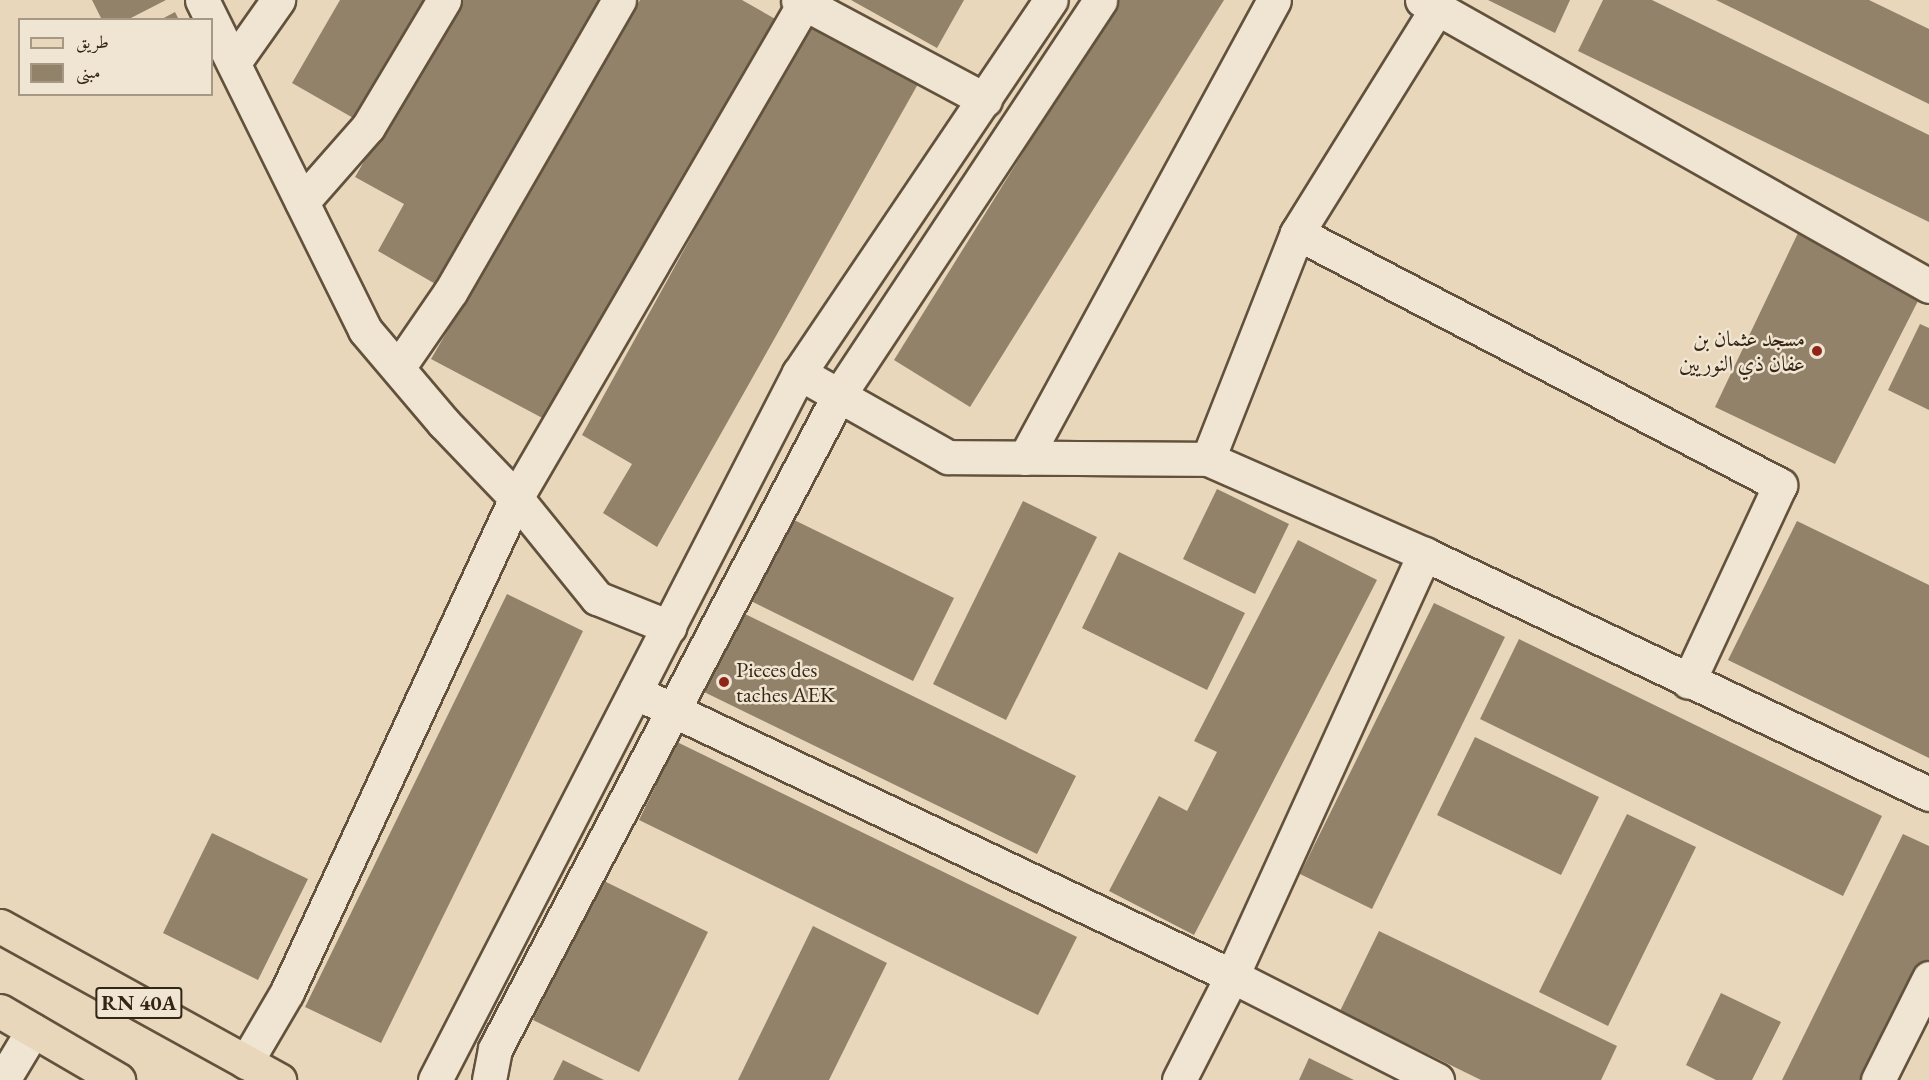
<!DOCTYPE html>
<meta charset="utf-8">
<style>
body{margin:0}
#map{position:relative;width:1929px;height:1080px;overflow:hidden;background:#e8d7ba;font-family:"EB Garamond",Amiri,serif}
div>[style]{position:absolute}
[style*='--x']{left:calc(var(--x)*1px);top:calc(var(--y)*1px);width:calc(var(--w)*1px);rotate:calc(var(--a)*1deg)}
.building>*{inset:0;background:#92826a}
.roads{filter:drop-shadow(2px 0 #62523d) drop-shadow(-2px 0 #62523d) drop-shadow(0 2px #62523d) drop-shadow(0 -2px #62523d)}
.minor>*{height:33px;margin:-16.5px;padding:0 16.5px;transform-origin:16.5px;border-radius:16.5px;background:#f0e5d2}
.secondary>*{height:33px;margin:-16.5px;padding:0 16.5px;transform-origin:16.5px;border-radius:16.5px;background:#f0e5d2}
.primary>*{height:33px;margin:-16.5px;padding:0 16.5px;transform-origin:16.5px;border-radius:16.5px;background:#e8d7ba}
.dots>*{width:16px;height:16px;translate:-50% -50%;box-sizing:border-box;border:3px solid #f0e5d2;border-radius:50%}
span{translate:-50% -50%;white-space:nowrap;text-align:center;line-height:1.15;-webkit-text-stroke:5px #f0e5d2;paint-order:stroke}
.shield-label span{padding:2px 4px;background:#f0e5d2;border:2px solid;border-radius:4px;-webkit-text-stroke-width:0}
.shield-label{font-size:21px;color:#352613;font-weight:700}
.poi-label{font-size:22px;color:#352613}
.right{translate:-100% -50%;text-align:right}
.left{translate:0 -50%;text-align:left}
.legend{position:absolute;left:18px;top:18px;width:195px;height:78px;box-sizing:border-box;background:#f0e5d2;border:2px solid #a59986;margin:0;padding:8px 10px;list-style:none;font-size:18px;color:#352613}
.legend li{display:flex;align-items:center;gap:12px;height:30px}
.legend b{width:30px;border:2px solid #a59986}
</style>
<div id="map">
<div class="building">
<div style="clip-path:polygon(92px 0,166px 0,127px 20px,102px 20px)"></div>
<div style="clip-path:polygon(340px 0,424px 0,355px 119px,292px 83px)"></div>
<div style="clip-path:polygon(457px 0,603px 0,439px 286px,378px 251px,404px 204px,355px 177px)"></div>
<div style="clip-path:polygon(640px 0,742px 0,777px 20px,548px 421px,431px 359px)"></div>
<div style="clip-path:polygon(851px 0,964px 0,937px 48px)"></div>
<div style="clip-path:polygon(1118px 0,1224px 0,970px 407px,894px 360px)"></div>
<div style="clip-path:polygon(1488px 0,1570px 0,1555px 33px)"></div>
<div style="clip-path:polygon(1603px 0,1652px 0,1929px 135px,1929px 222px,1578px 51px)"></div>
<div style="clip-path:polygon(1716px 0,1869px 0,1929px 29px,1929px 104px)"></div>
<div style="clip-path:polygon(175px 12px,179px 20px,160px 20px)"></div>
<div style="clip-path:polygon(808px 25px,918px 84px,657px 547px,603px 513px,632px 464px,582px 435px)"></div>
<div style="clip-path:polygon(1798px 233px,1921px 295px,1835px 464px,1715px 407px)"></div>
<div style="clip-path:polygon(1920px 324px,1929px 328px,1929px 410px,1888px 390px)"></div>
<div style="clip-path:polygon(1217px 489px,1289px 524px,1255px 594px,1183px 559px)"></div>
<div style="clip-path:polygon(1023px 501px,1097px 537px,1006px 720px,933px 684px)"></div>
<div style="clip-path:polygon(788px 517px,954px 598px,913px 681px,747px 599px)"></div>
<div style="clip-path:polygon(1797px 521px,1929px 585px,1929px 758px,1728px 660px)"></div>
<div style="clip-path:polygon(1298px 540px,1377px 580px,1194px 935px,1109px 891px,1159px 796px,1187px 811px,1217px 752px,1194px 741px)"></div>
<div style="clip-path:polygon(1119px 552px,1245px 613px,1207px 690px,1082px 628px)"></div>
<div style="clip-path:polygon(507px 594px,583px 631px,381px 1043px,305px 1007px)"></div>
<div style="clip-path:polygon(1434px 603px,1505px 637px,1372px 909px,1300px 874px)"></div>
<div style="clip-path:polygon(741px 612px,1076px 776px,1037px 854px,702px 691px)"></div>
<div style="clip-path:polygon(1519px 639px,1882px 816px,1843px 896px,1480px 719px)"></div>
<div style="clip-path:polygon(1475px 737px,1599px 797px,1561px 875px,1437px 815px)"></div>
<div style="clip-path:polygon(677px 742px,1077px 937px,1038px 1015px,639px 820px)"></div>
<div style="clip-path:polygon(1627px 814px,1696px 847px,1608px 1026px,1539px 992px)"></div>
<div style="clip-path:polygon(212px 833px,308px 879px,258px 980px,163px 933px)"></div>
<div style="clip-path:polygon(1903px 834px,1929px 846px,1929px 959px,1870px 1080px,1782px 1080px)"></div>
<div style="clip-path:polygon(602px 880px,708px 932px,639px 1072px,533px 1020px)"></div>
<div style="clip-path:polygon(813px 926px,887px 963px,829px 1080px,738px 1080px)"></div>
<div style="clip-path:polygon(1379px 931px,1617px 1046px,1601px 1080px,1481px 1080px,1340px 1011px)"></div>
<div style="clip-path:polygon(1721px 993px,1781px 1022px,1752px 1080px,1716px 1080px,1686px 1065px)"></div>
<div style="clip-path:polygon(1309px 1058px,1354px 1080px,1299px 1080px)"></div>
<div style="clip-path:polygon(563px 1060px,604px 1080px,553px 1080px)"></div>
</div>
<div class="roads">
<div class="minor">
<div style="--x:202;--y:0;--w:368;--a:63.7"></div>
<div style="--x:365;--y:330;--w:122;--a:49.7"></div>
<div style="--x:444;--y:423;--w:104;--a:46.2"></div>
<div style="--x:516;--y:498;--w:129;--a:51"></div>
<div style="--x:597;--y:598;--w:78;--a:21.9"></div>
<div style="--x:798;--y:0;--w:212;--a:28.1"></div>
<div style="--x:1437;--y:8;--w:565;--a:29.47"></div>
<div style="--x:235;--y:61;--w:75;--a:-54.8"></div>
<div style="--x:302;--y:202;--w:100;--a:-48.7"></div>
<div style="--x:368;--y:127;--w:148;--a:-59.1"></div>
<div style="--x:1297;--y:233;--w:265;--a:-58.1"></div>
<div style="--x:1437;--y:8;--w:17;--a:-152"></div>
<div style="--x:398;--y:368;--w:93;--a:-55.5"></div>
<div style="--x:451;--y:291;--w:336;--a:-60"></div>
<div style="--x:799;--y:373;--w:171;--a:29.4"></div>
<div style="--x:948;--y:457;--w:260;--a:0.4"></div>
<div style="--x:1208;--y:459;--w:236;--a:23.7"></div>
<div style="--x:1424;--y:554;--w:559;--a:25.42"></div>
<div style="--x:1025;--y:458;--w:521;--a:-61.47"></div>
<div style="--x:1208;--y:459;--w:243;--a:-68.5"></div>
<div style="--x:1297;--y:233;--w:545;--a:27.55"></div>
<div style="--x:1780;--y:485;--w:217;--a:115"></div>
<div style="--x:635;--y:692;--w:661;--a:25.44"></div>
<div style="--x:1232;--y:976;--w:230;--a:26.9"></div>
<div style="--x:246;--y:1062;--w:81;--a:-59.6"></div>
<div style="--x:287;--y:992;--w:544;--a:-65.13"></div>
<div style="--x:516;--y:498;--w:576;--a:-59.79"></div>
<div style="--x:3;--y:1080;--w:58;--a:-59"></div>
<div style="--x:1179;--y:1080;--w:117;--a:-63"></div>
<div style="--x:1232;--y:976;--w:464;--a:-65.5"></div>
<div style="--x:1878;--y:1080;--w:114;--a:-63.4"></div>
</div>
<div class="secondary">
<div style="--x:435;--y:1080;--w:795;--a:-62.76"></div>
<div style="--x:799;--y:373;--w:450;--a:-56"></div>
<div style="--x:489;--y:1080;--w:32;--a:-79"></div>
<div style="--x:495;--y:1049;--w:739;--a:-62.26"></div>
<div style="--x:839;--y:395;--w:473;--a:-56.5"></div>
</div>
<div class="primary">
<div style="--x:0;--y:926;--w:319;--a:28.9"></div>
<div style="--x:0;--y:1011;--w:137;--a:30.3"></div>
</div>
</div>
<div class="dots">
<div style="left:1817px;top:351px;background:#8f2418"></div>
<div style="left:724px;top:682px;background:#8f2418"></div>
</div>
<div class="shield-label">
<span style="left:139px;top:1003px">RN 40A</span>
</div>
<div class="poi-label">
<span class="right" style="left:1805px;top:351px">مسجد عثمان بن<br>عفان ذي النوريين</span>
<span class="left" style="left:736px;top:682px">Pieces des<br>taches AEK</span>
</div>
<ul class="legend">
<li><b style="height:8px;background:#e8d7ba"></b>طريق</li>
<li><b style="height:16px;background:#92826a"></b>مبنى</li>
</ul>
</div>
